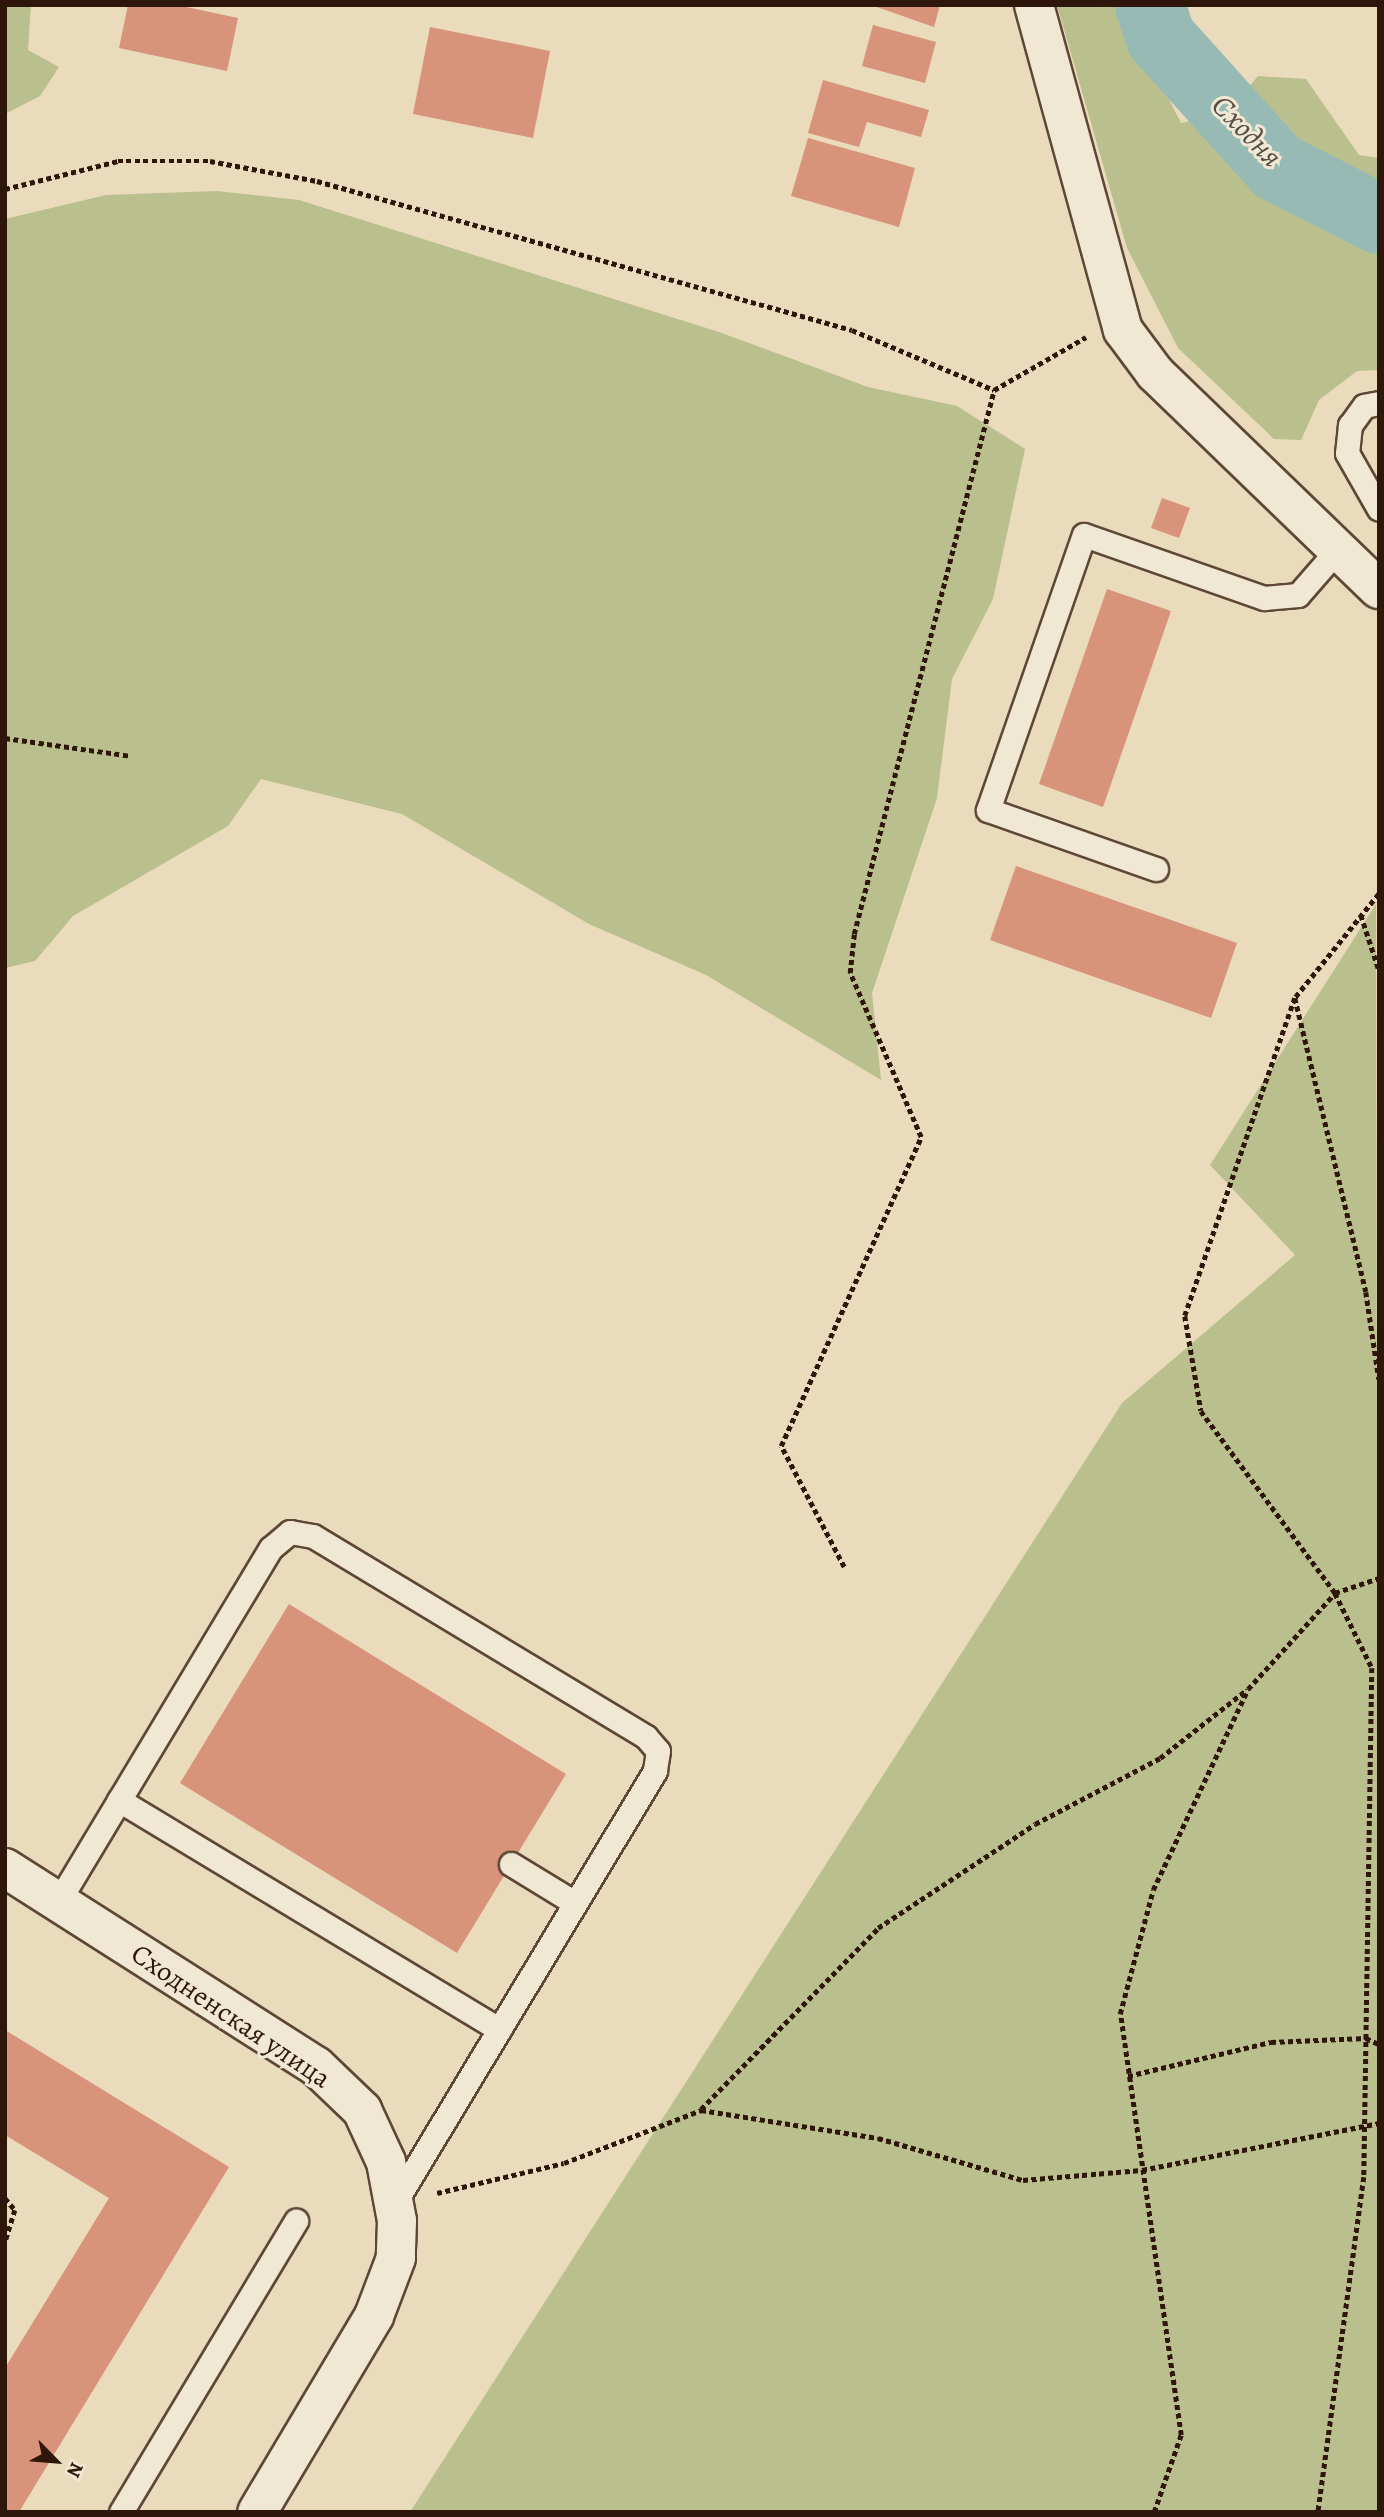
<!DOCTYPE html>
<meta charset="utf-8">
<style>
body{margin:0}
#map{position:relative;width:1384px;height:2517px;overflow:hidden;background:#eadbbc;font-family:Alegreya,serif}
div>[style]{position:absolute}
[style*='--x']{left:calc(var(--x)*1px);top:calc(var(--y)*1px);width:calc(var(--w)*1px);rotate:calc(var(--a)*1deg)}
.green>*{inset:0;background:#babf8e}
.river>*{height:70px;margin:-35px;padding:0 35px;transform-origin:35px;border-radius:35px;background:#98bab5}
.building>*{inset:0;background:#d8937b}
.path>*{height:4.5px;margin-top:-2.25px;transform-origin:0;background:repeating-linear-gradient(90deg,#2f160b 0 5px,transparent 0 8.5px)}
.roads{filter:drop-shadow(2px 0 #5e4737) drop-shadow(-2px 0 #5e4737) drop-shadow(0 2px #5e4737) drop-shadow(0 -2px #5e4737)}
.lane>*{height:23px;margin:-11.5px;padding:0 11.5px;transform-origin:11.5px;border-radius:11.5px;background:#f1e8d3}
.street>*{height:38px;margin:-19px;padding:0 19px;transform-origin:19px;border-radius:19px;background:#f1e8d3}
span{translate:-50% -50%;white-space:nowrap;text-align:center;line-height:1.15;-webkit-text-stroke:6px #f1e8d3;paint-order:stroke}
.street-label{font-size:28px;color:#2f160b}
.water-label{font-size:30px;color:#544f46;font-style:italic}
.frame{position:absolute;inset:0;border:7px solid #2f160b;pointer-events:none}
.north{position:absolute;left:21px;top:2426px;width:70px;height:70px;-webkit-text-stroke:5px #f1e8d3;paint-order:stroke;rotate:115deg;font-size:19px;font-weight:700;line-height:28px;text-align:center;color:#2f160b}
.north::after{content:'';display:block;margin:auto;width:24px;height:32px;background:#2f160b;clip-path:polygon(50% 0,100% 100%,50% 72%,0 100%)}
</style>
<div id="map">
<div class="green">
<div style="clip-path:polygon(5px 5px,31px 5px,28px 50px,59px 67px,40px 96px,5px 114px)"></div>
<div style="clip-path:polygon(1057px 5px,1122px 5px,1181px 123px,1227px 113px,1258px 76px,1306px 79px,1359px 155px,1379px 158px,1379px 370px,1357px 371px,1319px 400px,1301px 440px,1274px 439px,1178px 348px,1127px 248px)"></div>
<div style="clip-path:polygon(217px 191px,299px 200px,719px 332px,868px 387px,957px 406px,1025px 449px,993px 599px,952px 679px,937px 798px,872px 993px,881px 1080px,706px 975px,589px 924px,402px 814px,261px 779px,228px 826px,73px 916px,35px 961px,5px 968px,5px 219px,106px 195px)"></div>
<div style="clip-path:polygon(1376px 904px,1379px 2512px,410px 2512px,1122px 1403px,1295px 1255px,1210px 1165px)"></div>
</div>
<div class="river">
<div style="--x:1150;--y:5;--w:35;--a:72"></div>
<div style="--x:1161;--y:38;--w:173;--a:48"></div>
<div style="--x:1277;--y:167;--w:114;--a:27"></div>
</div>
<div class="building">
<div style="clip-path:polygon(128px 5px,177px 5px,238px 18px,227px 71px,119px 48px)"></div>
<div style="clip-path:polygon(871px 5px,940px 5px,934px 27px)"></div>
<div style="clip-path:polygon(873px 25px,936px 42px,925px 83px,862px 66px)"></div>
<div style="clip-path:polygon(430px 27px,550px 51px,533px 138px,413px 114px)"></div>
<div style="clip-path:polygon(823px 80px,929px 110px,921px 137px,867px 122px,859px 147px,808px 133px)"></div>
<div style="clip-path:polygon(808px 138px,915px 168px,899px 227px,791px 196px)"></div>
<div style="clip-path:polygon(1162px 498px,1190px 508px,1179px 538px,1151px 528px)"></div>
<div style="clip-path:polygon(1107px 589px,1171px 611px,1103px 807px,1039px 784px)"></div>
<div style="clip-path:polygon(1016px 866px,1237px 943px,1211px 1018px,990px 940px)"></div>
<div style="clip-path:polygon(289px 1604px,566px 1774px,457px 1953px,180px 1783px)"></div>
<div style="clip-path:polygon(5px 2030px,229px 2167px,19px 2512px,5px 2512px,5px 2368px,109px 2198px,5px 2135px)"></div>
</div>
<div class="path">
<div style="--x:5;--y:189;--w:116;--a:-13.9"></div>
<div style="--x:118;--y:161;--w:92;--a:0"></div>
<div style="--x:210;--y:161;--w:109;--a:10.6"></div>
<div style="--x:317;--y:181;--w:555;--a:15.56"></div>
<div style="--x:852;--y:330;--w:154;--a:22.9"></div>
<div style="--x:994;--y:390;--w:106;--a:-29.9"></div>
<div style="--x:5;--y:738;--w:127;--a:8.1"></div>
<div style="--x:1379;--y:894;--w:134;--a:128.9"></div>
<div style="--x:1295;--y:998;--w:302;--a:76.4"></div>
<div style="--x:1366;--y:1292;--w:88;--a:81.5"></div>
<div style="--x:1361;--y:915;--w:58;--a:71.9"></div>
<div style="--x:1295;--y:998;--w:336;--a:109.1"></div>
<div style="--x:1185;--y:1316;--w:96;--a:80.4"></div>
<div style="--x:1201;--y:1411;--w:226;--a:53.6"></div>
<div style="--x:1335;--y:1593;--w:84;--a:63.7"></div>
<div style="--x:1372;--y:1668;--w:509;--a:90.9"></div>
<div style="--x:1364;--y:2177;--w:338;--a:97.8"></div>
<div style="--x:844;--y:1567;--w:136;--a:-117.5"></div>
<div style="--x:781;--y:1446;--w:339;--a:-65.6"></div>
<div style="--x:921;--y:1137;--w:179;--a:-113.4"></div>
<div style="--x:850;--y:973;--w:39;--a:-84"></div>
<div style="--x:854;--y:934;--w:562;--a:-75.57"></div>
<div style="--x:1128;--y:2076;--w:147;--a:-13.4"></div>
<div style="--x:1271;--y:2042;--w:95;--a:-2.4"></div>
<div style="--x:1366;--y:2038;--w:14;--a:25"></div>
<div style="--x:701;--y:2109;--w:253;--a:-45.6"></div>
<div style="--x:878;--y:1928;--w:188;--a:-33.5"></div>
<div style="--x:1035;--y:1824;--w:141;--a:-27.8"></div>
<div style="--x:1160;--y:1758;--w:108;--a:-38.2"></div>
<div style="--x:437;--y:2193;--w:130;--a:-13.3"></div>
<div style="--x:564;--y:2163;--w:147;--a:-21.1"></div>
<div style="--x:701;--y:2110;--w:179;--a:9"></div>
<div style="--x:878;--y:2138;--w:151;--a:16.2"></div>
<div style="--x:1023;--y:2180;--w:119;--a:-4.8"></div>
<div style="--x:1142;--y:2170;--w:242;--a:-11.2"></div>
<div style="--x:5;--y:2198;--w:16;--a:50"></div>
<div style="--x:15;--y:2210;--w:34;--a:107"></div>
<div style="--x:1154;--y:2512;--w:82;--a:-70.7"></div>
<div style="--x:1181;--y:2435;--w:425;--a:-98.2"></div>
<div style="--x:1120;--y:2014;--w:128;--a:-75.1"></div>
<div style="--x:1153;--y:1890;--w:222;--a:-64.7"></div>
<div style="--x:1248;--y:1689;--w:130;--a:-47.8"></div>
<div style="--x:1335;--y:1593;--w:46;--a:-18.8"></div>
</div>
<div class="roads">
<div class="lane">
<div style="--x:1379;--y:403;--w:15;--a:169"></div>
<div style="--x:1364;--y:406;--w:24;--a:126"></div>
<div style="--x:1350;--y:425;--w:28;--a:96"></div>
<div style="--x:1347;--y:453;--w:64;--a:60.3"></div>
<div style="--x:1156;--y:869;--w:178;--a:-160.6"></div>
<div style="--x:988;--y:810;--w:291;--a:-70.8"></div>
<div style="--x:1084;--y:535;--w:191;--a:19.3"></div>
<div style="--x:1264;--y:598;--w:34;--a:-5"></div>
<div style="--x:1298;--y:595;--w:62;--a:-48.9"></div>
<div style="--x:119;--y:1800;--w:444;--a:31.1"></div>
<div style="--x:511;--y:1864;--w:75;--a:31.4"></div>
<div style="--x:58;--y:1902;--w:413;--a:-59"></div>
<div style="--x:271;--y:1548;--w:25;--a:-40"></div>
<div style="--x:290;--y:1532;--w:23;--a:10"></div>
<div style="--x:313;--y:1536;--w:389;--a:31.1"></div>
<div style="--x:646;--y:1737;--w:18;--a:49"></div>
<div style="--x:658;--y:1751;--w:20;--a:99"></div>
<div style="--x:655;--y:1771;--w:506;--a:121.08"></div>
<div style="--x:121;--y:2512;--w:340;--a:-59"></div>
</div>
<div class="street">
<div style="--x:1034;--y:5;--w:337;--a:74.7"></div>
<div style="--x:1123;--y:330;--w:54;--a:53.3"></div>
<div style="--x:1155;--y:373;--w:311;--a:44"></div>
<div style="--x:5;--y:1868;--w:369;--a:32.5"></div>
<div style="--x:316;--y:2066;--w:64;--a:43.7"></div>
<div style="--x:362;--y:2110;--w:57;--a:65.2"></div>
<div style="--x:386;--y:2162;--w:60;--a:79.4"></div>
<div style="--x:397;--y:2221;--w:37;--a:92"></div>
<div style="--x:396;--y:2258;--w:62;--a:110.8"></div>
<div style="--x:374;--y:2316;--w:228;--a:120.8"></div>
</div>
</div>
<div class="street-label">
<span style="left:231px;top:2016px;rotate:34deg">Сходненская улица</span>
</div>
<div class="water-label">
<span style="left:1247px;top:131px;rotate:46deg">Сходня</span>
</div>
<div class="frame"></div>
<div class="north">N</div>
</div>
